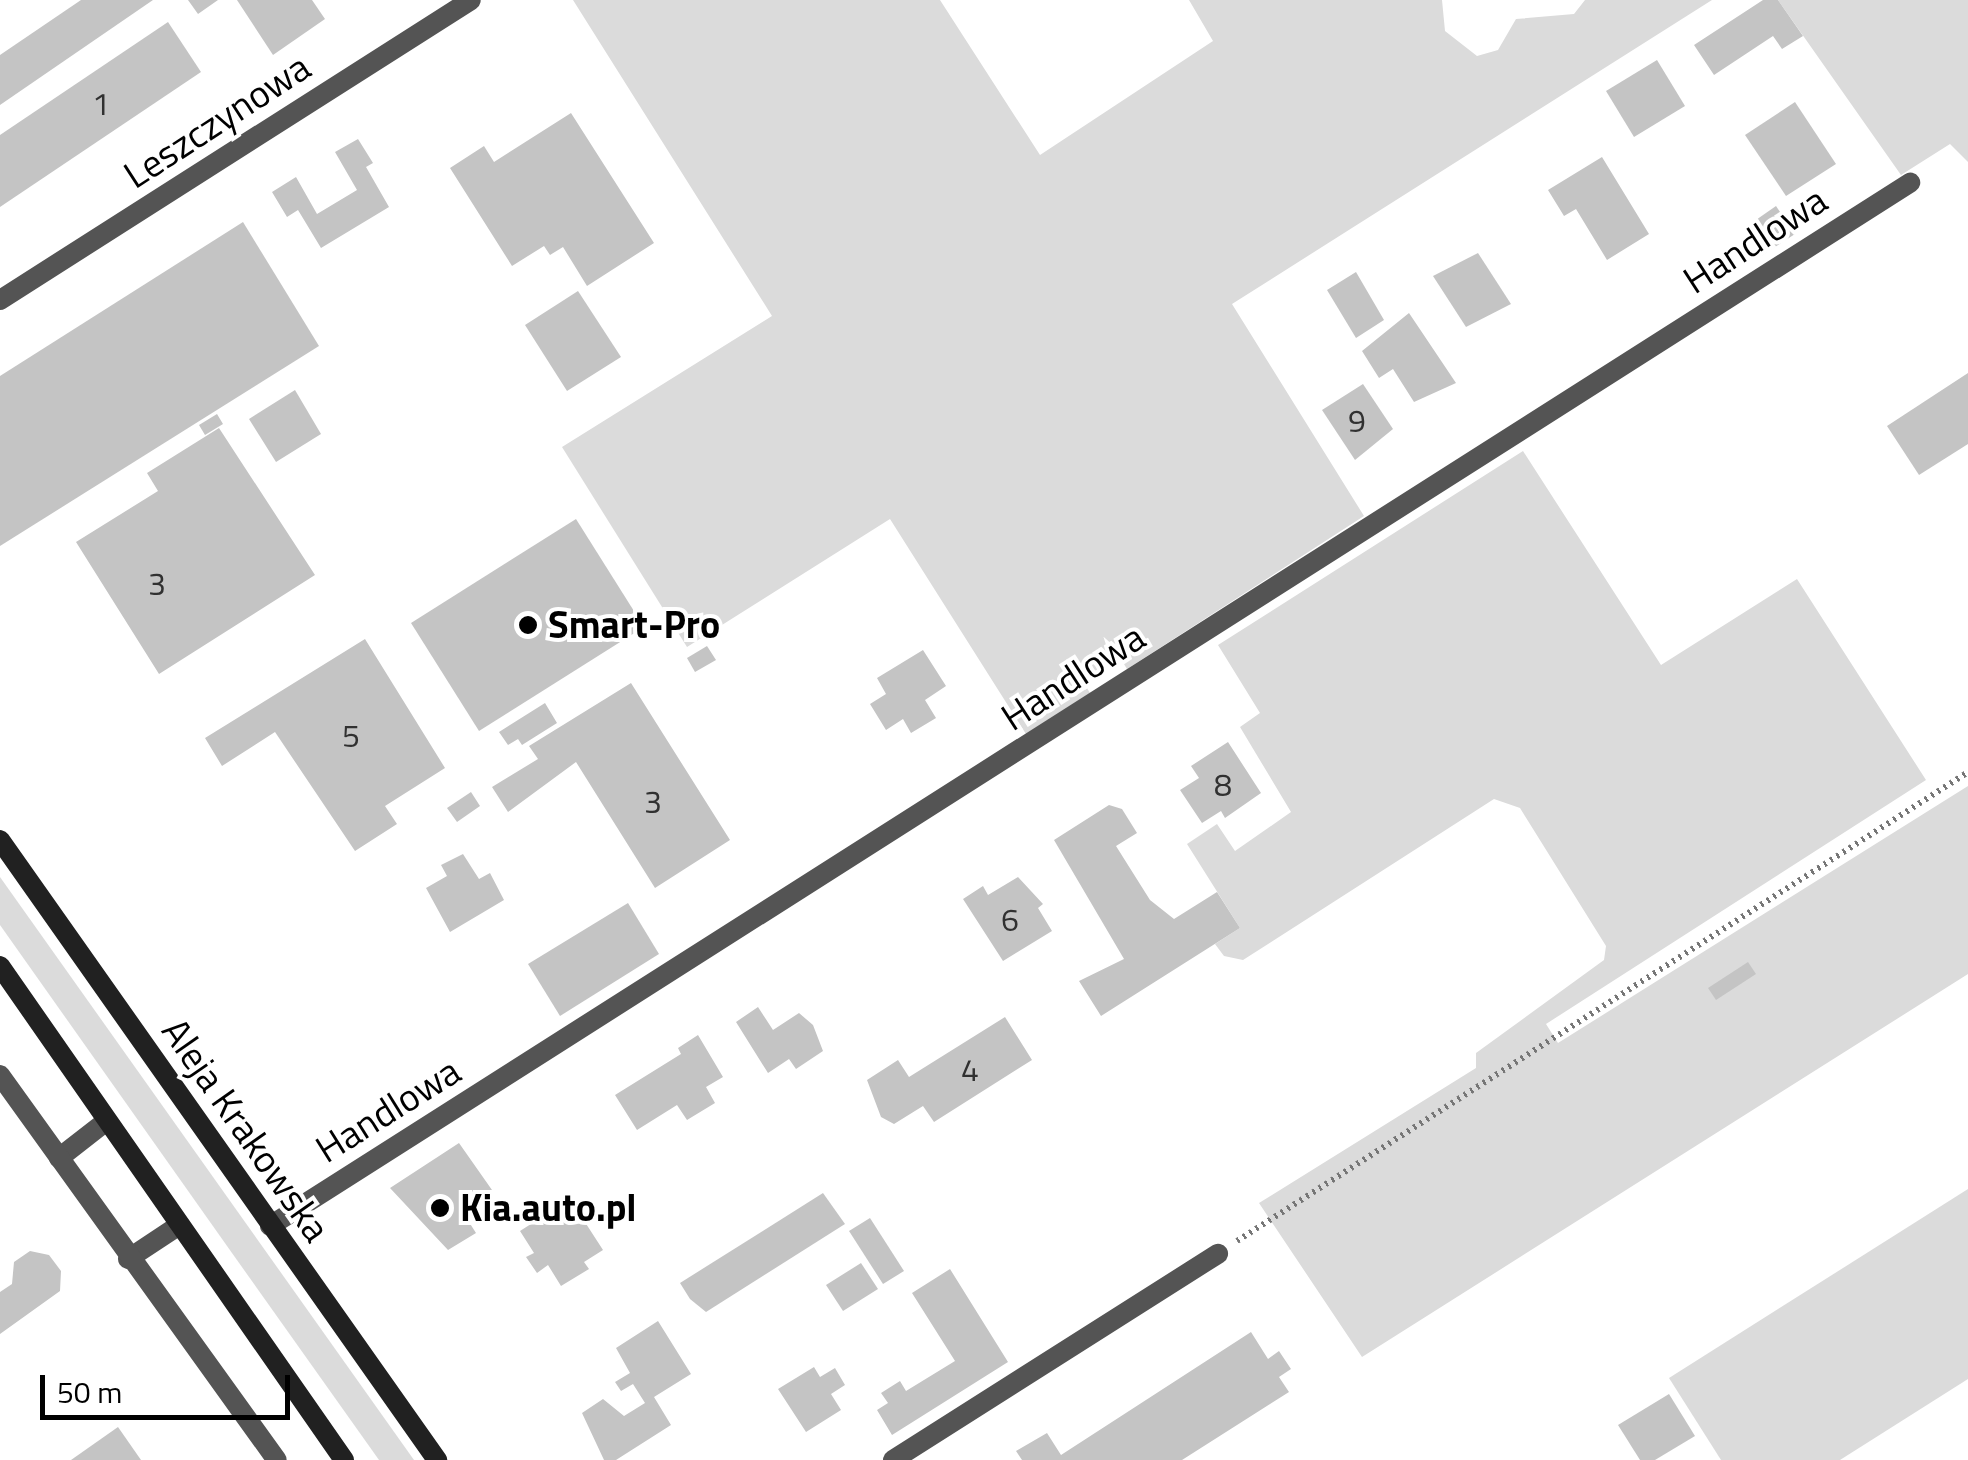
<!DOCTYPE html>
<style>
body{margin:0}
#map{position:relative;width:1968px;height:1460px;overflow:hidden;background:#fff;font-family:"Titillium Web",sans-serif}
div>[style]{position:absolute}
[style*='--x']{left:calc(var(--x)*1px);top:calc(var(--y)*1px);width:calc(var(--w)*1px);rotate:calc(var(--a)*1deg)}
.green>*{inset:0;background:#dbdbdb}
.building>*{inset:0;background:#c4c4c4}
.path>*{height:6px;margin-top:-3px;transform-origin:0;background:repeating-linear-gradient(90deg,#767676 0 2.5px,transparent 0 7.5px)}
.service>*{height:20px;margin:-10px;padding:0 10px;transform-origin:10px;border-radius:10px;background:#545454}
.minor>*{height:20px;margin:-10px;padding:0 10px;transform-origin:10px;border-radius:10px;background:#545454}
.secondary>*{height:20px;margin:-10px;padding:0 10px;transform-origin:10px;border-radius:10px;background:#212121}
.dots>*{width:28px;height:28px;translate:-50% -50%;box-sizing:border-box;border:5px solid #fff;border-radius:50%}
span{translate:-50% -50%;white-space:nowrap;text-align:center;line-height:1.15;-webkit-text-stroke:8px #fff;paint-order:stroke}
.number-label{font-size:32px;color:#313131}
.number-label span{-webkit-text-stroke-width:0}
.street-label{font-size:38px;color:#000}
.poi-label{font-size:38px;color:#000;font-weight:700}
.left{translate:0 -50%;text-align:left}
.scale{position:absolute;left:40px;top:1375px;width:250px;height:45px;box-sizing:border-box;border:5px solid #000;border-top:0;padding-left:12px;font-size:30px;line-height:35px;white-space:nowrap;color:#000;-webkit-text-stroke:8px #fff;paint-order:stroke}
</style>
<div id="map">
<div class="green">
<div style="clip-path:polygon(573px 0,940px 0,1040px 155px,1213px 41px,1189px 0,1442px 0,1445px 31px,1477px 56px,1498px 50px,1516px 19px,1574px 14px,1585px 0,1712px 0,1232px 304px,1364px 516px,1127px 669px,1119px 656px,1082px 680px,1090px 693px,1026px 734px,890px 519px,687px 647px,562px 447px,772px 316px)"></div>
<div style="clip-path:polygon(1778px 0,1968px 0,1968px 162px,1950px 144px,1901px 175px)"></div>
<div style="clip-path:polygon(1523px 451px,1661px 665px,1797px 579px,1926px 780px,1546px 1024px,1558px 1043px,1968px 786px,1968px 974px,1362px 1357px,1259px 1203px,1476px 1068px,1476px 1053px,1604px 960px,1606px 946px,1520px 808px,1494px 799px,1243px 960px,1224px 956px,1215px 944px,1240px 928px,1187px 844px,1217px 824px,1235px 851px,1291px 812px,1240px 727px,1260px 713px,1218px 645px)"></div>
<div style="clip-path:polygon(0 877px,414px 1460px,379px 1460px,232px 1253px,0 925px)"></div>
<div style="clip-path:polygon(1968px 1189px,1968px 1379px,1840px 1460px,1721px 1460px,1669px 1378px)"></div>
</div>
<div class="building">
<div style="clip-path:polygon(81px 0,153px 0,0 105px,0 55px)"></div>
<div style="clip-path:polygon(188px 0,218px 0,198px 14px)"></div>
<div style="clip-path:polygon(237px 0,312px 0,325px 19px,273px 55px)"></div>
<div style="clip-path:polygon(1763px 0,1778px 0,1803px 36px,1782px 49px,1773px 36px,1714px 75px,1694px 45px)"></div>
<div style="clip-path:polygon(168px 22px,201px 72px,0 207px,0 135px)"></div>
<div style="clip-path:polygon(1657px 60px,1685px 106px,1634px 137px,1606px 91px)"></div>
<div style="clip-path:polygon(1795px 102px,1836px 164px,1786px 196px,1745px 135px)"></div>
<div style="clip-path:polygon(571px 113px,654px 243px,587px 286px,563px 247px,550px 255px,544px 246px,512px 266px,450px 168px,484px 146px,494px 162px)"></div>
<div style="clip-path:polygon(358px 139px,373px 163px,366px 167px,389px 207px,321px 248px,298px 210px,287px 217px,272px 192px,296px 177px,317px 214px,357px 190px,335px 152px)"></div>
<div style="clip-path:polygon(1602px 157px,1649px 234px,1607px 260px,1576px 209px,1564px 216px,1548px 190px)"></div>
<div style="clip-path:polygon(1776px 206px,1795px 234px,1761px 256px,1743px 229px)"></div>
<div style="clip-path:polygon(243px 222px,319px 346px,0 546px,0 376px)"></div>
<div style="clip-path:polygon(1478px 253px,1511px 304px,1466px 327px,1433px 276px)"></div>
<div style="clip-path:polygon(1356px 272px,1384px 320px,1356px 338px,1327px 290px)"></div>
<div style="clip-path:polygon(578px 291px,621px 357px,567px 391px,525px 325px)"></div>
<div style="clip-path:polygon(1409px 313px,1456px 383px,1414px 402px,1393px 369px,1379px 378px,1362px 351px)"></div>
<div style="clip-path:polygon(1968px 373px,1968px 444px,1919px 475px,1887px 426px)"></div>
<div style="clip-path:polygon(1363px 384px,1393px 429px,1355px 460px,1322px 410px)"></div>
<div style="clip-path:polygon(295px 390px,321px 434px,276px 462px,249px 419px)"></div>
<div style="clip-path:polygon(217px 414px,223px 424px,205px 435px,199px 425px)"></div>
<div style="clip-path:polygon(219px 428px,315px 575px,159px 674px,76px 542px,158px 491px,147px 473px)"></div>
<div style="clip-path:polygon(576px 519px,644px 627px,479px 731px,411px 623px)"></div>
<div style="clip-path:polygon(365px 639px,445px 768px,385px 806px,397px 824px,355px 851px,275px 732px,222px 766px,205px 738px)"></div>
<div style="clip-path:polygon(707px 646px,716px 660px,695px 672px,687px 658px)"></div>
<div style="clip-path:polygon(923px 650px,946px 686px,925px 700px,936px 718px,911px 733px,903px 719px,886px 730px,870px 704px,886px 694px,877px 678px)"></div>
<div style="clip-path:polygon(631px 683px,730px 840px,655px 888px,576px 762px,508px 812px,492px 787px,538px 759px,529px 746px)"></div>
<div style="clip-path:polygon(545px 703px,557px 723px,522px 745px,518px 739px,508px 745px,499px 732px)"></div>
<div style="clip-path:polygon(1228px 742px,1261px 793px,1225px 818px,1221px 811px,1202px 823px,1180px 790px,1199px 778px,1191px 766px)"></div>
<div style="clip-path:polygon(471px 792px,480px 806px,457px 822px,447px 808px)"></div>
<div style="clip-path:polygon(1109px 805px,1122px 809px,1137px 833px,1116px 846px,1150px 900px,1174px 919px,1217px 892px,1240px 928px,1101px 1016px,1079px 981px,1124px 959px,1054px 840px)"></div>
<div style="clip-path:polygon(463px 854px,479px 879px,490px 873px,504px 900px,450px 932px,426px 888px,447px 876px,441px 865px)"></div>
<div style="clip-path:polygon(1018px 877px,1043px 904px,1038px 908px,1052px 931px,1003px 961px,963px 899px,983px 886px,988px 895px)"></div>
<div style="clip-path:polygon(628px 903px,659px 954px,560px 1016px,528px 964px)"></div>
<div style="clip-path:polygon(1748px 962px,1756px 974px,1716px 1000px,1708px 988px)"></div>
<div style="clip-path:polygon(758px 1007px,773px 1030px,799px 1013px,813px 1025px,823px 1051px,796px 1069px,789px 1059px,768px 1073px,736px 1022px)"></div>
<div style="clip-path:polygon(1005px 1017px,1032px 1060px,934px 1122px,923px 1106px,894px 1124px,881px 1117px,867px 1080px,898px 1060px,909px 1077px)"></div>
<div style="clip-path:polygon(698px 1035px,723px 1077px,706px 1087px,715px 1103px,687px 1120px,677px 1105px,637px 1130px,615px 1095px,681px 1054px,678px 1048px)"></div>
<div style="clip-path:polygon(459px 1143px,492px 1190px,462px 1211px,476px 1233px,448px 1250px,390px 1188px)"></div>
<div style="clip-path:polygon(823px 1193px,845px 1224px,706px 1312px,690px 1299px,680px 1283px)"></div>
<div style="clip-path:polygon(570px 1199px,603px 1250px,584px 1262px,589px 1269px,561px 1286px,548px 1265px,537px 1273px,526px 1257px,534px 1253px,520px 1231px)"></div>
<div style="clip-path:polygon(870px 1218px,904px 1271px,883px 1284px,849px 1231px)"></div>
<div style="clip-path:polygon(30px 1251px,49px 1255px,61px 1271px,60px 1291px,0 1334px,0 1292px,12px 1284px,14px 1262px)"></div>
<div style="clip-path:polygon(861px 1263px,878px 1289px,843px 1311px,826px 1285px)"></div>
<div style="clip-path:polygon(950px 1269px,1008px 1362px,892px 1435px,877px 1410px,888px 1403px,881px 1393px,900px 1381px,906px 1391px,955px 1361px,912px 1293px)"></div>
<div style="clip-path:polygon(658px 1321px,691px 1374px,654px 1397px,671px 1425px,616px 1460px,604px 1460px,582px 1413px,603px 1399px,624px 1416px,645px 1403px,633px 1384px,621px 1391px,615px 1382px,630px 1373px,616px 1348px)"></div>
<div style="clip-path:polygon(1251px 1332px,1268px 1359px,1279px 1351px,1291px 1369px,1279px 1377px,1289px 1392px,1182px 1460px,1022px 1460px,1016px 1451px,1047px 1433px,1061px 1455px)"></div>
<div style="clip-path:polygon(814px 1367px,820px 1377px,835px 1368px,845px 1385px,831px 1394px,841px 1410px,806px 1432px,778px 1389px)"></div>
<div style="clip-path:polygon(1669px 1394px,1695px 1436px,1655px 1460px,1640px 1460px,1618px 1425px)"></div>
<div style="clip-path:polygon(118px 1427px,141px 1460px,71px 1460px)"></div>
</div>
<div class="path">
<div style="--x:1237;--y:1241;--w:869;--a:-32.68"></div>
</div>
<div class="service">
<div style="--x:59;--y:1158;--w:58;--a:-38"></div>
<div style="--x:128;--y:1259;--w:60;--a:-33.4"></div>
<div style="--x:893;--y:1460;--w:385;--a:-32.4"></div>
</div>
<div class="minor">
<div style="--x:0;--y:300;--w:558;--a:-32.49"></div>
<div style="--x:0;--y:1075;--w:474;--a:54.3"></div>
<div style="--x:270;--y:1226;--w:1944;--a:-32.46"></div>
</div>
<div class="secondary">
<div style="--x:0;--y:840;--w:759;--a:54.82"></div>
<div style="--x:0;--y:966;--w:602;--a:55.15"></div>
</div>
<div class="dots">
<div style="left:528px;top:625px;background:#000"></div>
<div style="left:440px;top:1208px;background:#000"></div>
</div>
<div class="number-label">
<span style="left:101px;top:103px">1</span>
<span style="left:1357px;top:420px">9</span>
<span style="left:157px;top:583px">3</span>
<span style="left:351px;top:735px">5</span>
<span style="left:1223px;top:784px">8</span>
<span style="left:653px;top:801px">3</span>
<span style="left:1010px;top:919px">6</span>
<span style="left:970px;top:1069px">4</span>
</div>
<div class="street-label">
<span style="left:217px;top:121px;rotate:-33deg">Leszczynowa</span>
<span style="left:1755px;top:240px;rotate:-33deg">Handlowa</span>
<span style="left:1073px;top:677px;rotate:-33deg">Handlowa</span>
<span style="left:388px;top:1110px;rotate:-32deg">Handlowa</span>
<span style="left:246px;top:1130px;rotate:55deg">Aleja Krakowska</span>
</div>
<div class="poi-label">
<span class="left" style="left:548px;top:625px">Smart-Pro</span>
<span class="left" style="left:460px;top:1208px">Kia.auto.pl</span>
</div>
<div class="scale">50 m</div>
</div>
